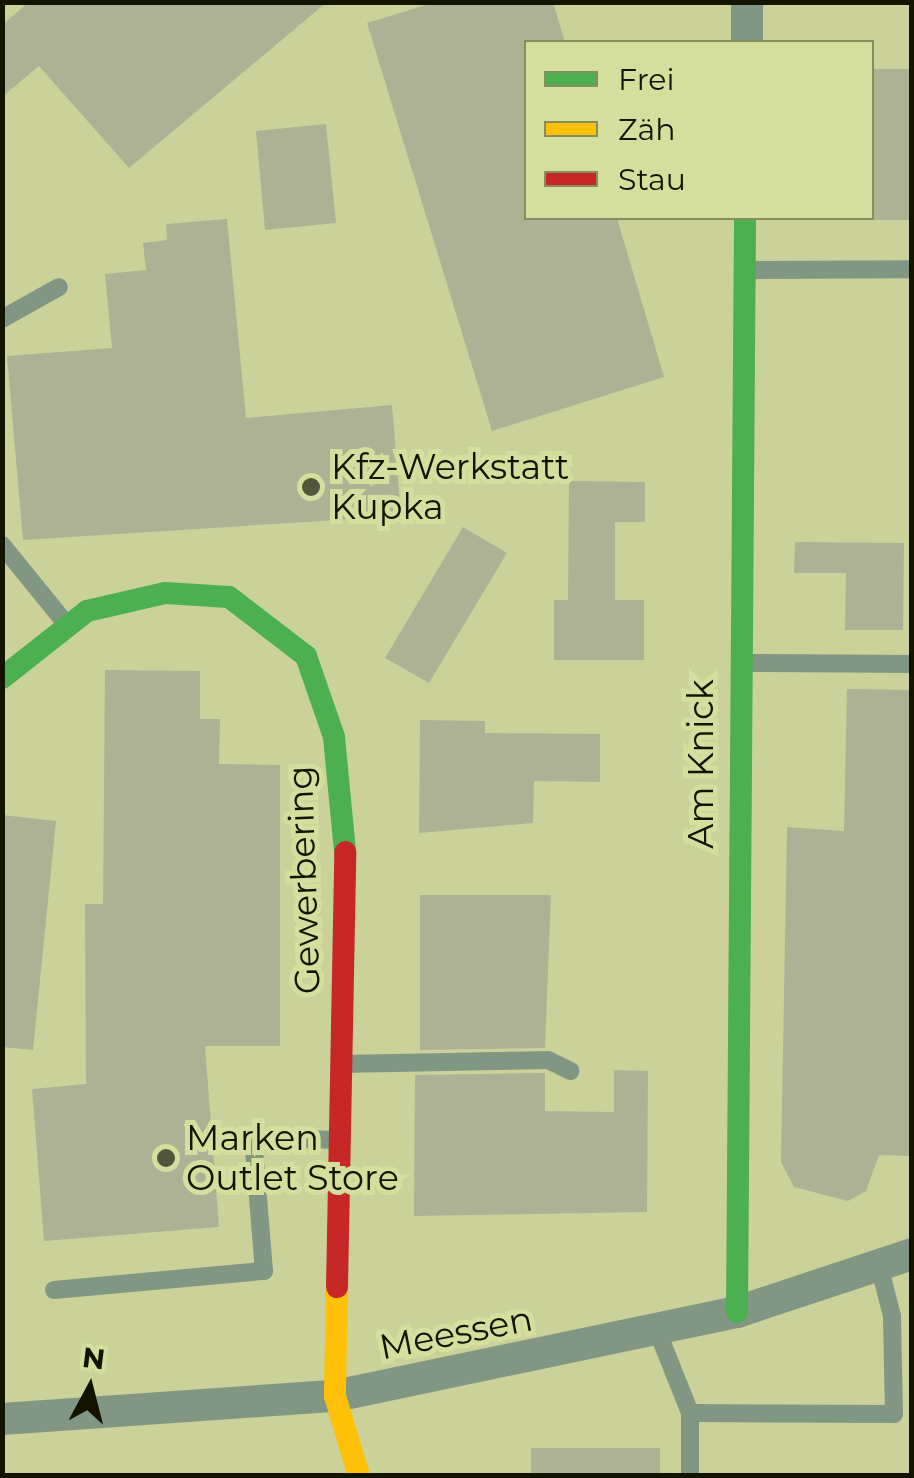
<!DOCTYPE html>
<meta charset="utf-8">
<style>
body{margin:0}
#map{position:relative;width:914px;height:1478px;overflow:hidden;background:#cad0ac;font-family:Montserrat,sans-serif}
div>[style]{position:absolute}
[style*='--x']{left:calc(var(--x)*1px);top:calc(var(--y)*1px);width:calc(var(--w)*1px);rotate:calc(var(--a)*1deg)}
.built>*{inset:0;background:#cad29a}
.building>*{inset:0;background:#adb295}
.lane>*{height:18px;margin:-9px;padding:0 9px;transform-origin:9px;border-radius:9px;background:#829684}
.street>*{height:32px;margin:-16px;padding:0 16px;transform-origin:16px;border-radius:16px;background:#829684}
.fast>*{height:22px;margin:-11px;padding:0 11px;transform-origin:11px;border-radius:11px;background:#4caf50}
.slow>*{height:22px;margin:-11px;padding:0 11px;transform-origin:11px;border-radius:11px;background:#ffc107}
.jam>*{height:22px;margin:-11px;padding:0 11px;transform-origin:11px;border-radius:11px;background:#c62828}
.dots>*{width:28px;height:28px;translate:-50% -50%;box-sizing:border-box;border:5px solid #d5df9d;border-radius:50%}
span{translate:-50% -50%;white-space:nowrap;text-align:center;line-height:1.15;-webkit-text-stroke:10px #d5df9d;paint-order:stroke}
.poi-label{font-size:35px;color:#121400}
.left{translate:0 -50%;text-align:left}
.street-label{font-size:35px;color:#121400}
.frame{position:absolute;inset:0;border:5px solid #121400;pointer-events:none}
.legend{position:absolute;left:524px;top:40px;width:350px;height:180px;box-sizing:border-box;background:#d5df9d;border:2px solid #878e5e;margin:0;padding:12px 18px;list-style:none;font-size:30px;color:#121400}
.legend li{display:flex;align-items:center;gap:20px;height:50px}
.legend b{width:50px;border:2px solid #878e5e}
.north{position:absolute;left:40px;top:1338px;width:100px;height:100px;-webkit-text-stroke:8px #d5df9d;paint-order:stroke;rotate:7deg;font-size:28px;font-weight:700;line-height:40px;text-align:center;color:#121400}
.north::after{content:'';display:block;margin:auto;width:35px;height:45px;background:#121400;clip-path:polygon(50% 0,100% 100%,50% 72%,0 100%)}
</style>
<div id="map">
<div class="built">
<div style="clip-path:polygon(evenodd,3px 3px,911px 3px,911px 1475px,3px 1476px,3px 3px,526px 42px,872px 42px,872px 218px,526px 218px,526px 42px)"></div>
</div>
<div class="building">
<div style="clip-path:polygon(29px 2px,327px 2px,129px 168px,39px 66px,2px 97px,2px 25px)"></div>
<div style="clip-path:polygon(436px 2px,553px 2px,565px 42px,526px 42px,526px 218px,617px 218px,664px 377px,492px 431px,367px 23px)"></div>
<div style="clip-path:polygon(872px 69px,912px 69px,912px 220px,872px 220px)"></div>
<div style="clip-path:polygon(326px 124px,336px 223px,265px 230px,256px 131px)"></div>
<div style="clip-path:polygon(227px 219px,246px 418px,392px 405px,401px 516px,23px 540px,7px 356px,112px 348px,105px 274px,146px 270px,143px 243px,167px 240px,166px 224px)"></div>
<div style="clip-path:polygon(569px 481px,645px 482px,645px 522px,615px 522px,615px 600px,644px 600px,644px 660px,554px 660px,554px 600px,568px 600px)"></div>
<div style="clip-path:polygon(463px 527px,507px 553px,429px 683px,385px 658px)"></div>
<div style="clip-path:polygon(795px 542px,904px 543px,903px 630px,845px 630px,846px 573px,794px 573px)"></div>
<div style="clip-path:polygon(105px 670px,200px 671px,200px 719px,220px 719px,219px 764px,280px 765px,280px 1046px,205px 1046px,219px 1227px,44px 1241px,32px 1089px,86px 1084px,85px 904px,103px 904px)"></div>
<div style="clip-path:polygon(847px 689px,912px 690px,912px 1156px,879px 1155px,866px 1191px,848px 1201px,794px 1187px,781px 1162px,787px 827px,844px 831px)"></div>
<div style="clip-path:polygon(420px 720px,485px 721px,485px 733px,600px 734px,600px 782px,534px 781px,533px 823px,419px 833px)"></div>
<div style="clip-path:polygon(2px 815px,56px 821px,33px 1050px,2px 1047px)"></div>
<div style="clip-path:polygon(420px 895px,551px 895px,545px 1048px,420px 1050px)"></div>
<div style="clip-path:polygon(614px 1070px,648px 1071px,647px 1212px,414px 1216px,415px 1075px,545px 1073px,545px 1111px,614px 1112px)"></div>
<div style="clip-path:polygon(531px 1448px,660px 1448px,660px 1476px,531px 1476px)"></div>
</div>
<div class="lane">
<div style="--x:745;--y:270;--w:167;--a:-0.3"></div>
<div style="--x:2;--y:319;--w:65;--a:-29.3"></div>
<div style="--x:2;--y:545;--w:103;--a:50.9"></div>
<div style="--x:742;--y:663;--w:170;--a:0.3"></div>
<div style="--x:342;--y:1064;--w:206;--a:-1.1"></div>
<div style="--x:548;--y:1060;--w:25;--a:26"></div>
<div style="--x:54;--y:1290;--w:211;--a:-5.2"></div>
<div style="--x:264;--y:1271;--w:133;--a:-94.7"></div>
<div style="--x:253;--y:1138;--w:87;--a:1.3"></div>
<div style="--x:657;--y:1330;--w:89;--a:68.3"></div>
<div style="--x:690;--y:1413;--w:63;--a:90"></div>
<div style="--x:690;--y:1413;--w:204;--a:0.3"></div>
<div style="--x:894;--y:1414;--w:98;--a:-91.2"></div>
<div style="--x:892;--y:1316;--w:53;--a:-104.3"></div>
</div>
<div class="street">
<div style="--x:747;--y:42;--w:40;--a:-90"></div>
<div style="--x:2;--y:1419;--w:334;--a:-4"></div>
<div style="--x:335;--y:1396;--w:411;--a:-11.8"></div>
<div style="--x:737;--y:1312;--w:184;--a:-18.3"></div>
</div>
<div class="fast">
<div style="--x:2;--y:678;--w:108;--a:-38.2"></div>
<div style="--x:87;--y:611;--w:80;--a:-13"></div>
<div style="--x:165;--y:593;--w:64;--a:3.6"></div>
<div style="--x:229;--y:597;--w:97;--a:37.5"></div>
<div style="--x:306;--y:656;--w:86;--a:70.9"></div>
<div style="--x:334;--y:737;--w:116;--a:84.5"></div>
<div style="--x:737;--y:1312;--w:1094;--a:-89.58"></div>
</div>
<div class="slow">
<div style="--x:337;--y:1287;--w:109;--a:91.1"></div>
<div style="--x:335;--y:1396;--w:84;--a:73.3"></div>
</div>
<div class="jam">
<div style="--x:337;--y:1287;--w:435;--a:-88.9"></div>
</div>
<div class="dots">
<div style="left:311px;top:487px;background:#52563c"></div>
<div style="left:166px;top:1158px;background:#52563c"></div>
</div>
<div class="poi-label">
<span class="left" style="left:331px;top:487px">Kfz-Werkstatt<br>Kupka</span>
<span class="left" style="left:186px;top:1158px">Marken<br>Outlet Store</span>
</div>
<div class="street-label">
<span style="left:701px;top:764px;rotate:-90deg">Am Knick</span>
<span style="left:304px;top:880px;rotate:-92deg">Gewerbering</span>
<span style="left:456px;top:1333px;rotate:-11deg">Meessen</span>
</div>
<div class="frame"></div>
<ul class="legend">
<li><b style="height:12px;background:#4caf50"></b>Frei</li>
<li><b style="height:12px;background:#ffc107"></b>Zäh</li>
<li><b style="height:12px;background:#c62828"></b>Stau</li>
</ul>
<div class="north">N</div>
</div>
